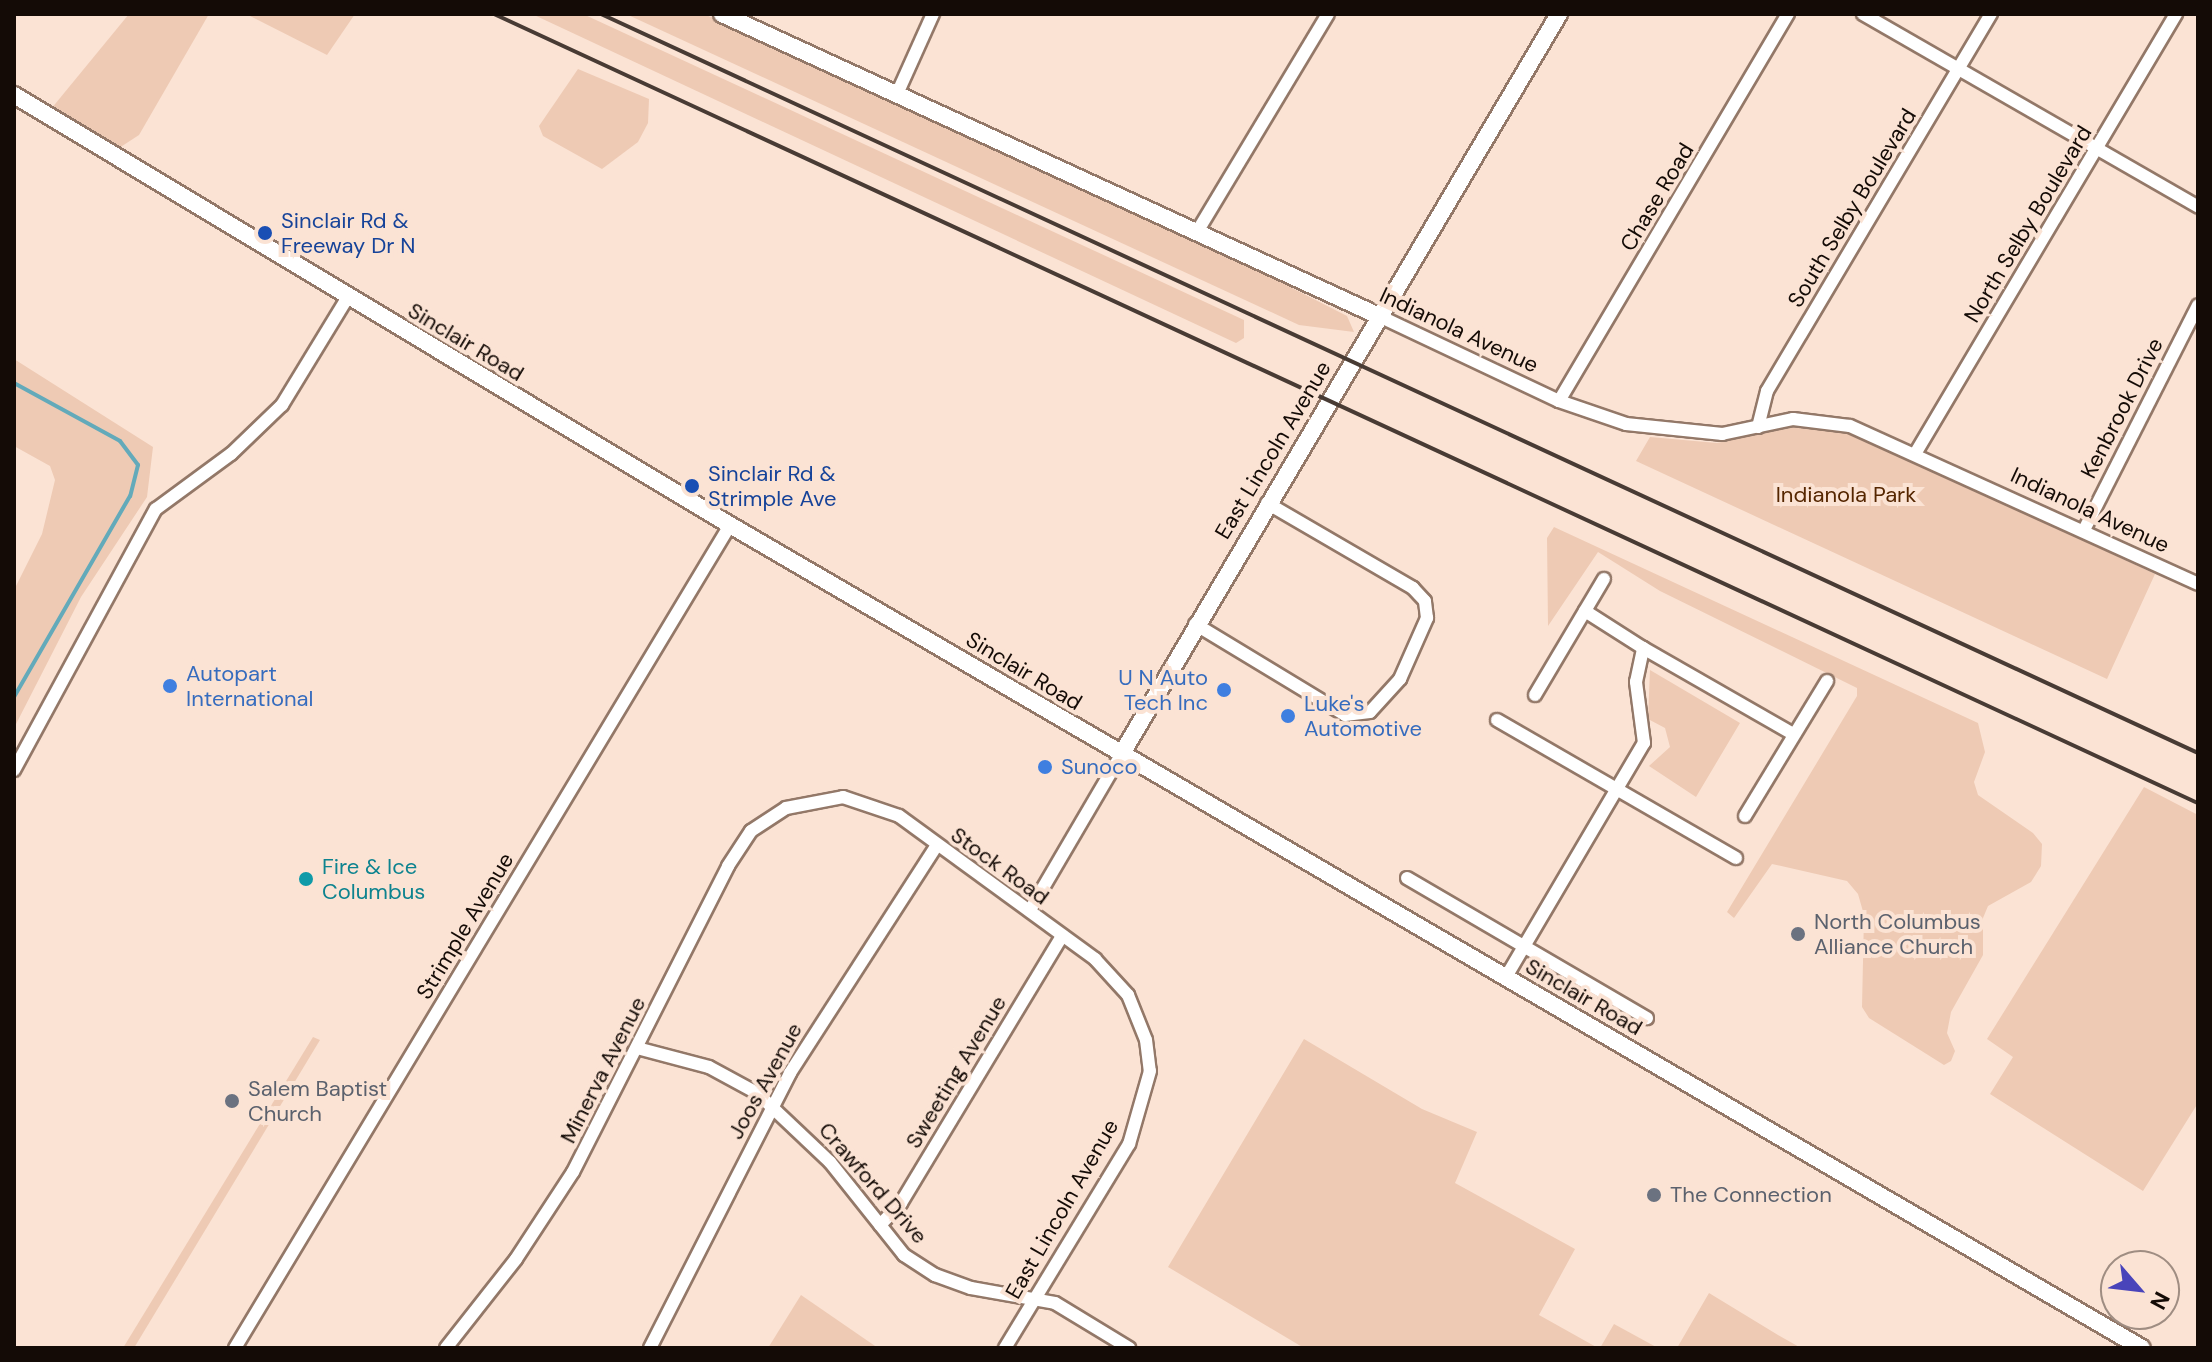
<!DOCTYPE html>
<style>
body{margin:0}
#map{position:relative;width:2212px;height:1362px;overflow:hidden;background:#fbe3d4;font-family:"DM Sans",sans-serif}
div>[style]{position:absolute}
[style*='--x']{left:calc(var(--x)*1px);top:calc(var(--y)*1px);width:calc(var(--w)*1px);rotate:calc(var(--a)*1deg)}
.green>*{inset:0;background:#eecab4}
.stream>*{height:4px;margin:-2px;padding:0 2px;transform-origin:2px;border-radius:2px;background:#63aaba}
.roads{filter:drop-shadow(2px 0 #937868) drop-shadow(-2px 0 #937868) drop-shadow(0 2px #937868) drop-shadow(0 -2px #937868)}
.street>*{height:12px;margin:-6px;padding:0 6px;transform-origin:6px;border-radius:6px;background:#fff}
.secondary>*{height:16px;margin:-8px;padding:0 8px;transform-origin:8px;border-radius:8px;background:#fff}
.rail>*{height:4px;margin:-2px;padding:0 2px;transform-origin:2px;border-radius:2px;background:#483b34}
.dots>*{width:22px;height:22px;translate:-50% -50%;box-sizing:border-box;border:4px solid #fbe3d4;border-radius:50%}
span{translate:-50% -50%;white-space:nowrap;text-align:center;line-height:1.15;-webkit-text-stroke:8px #fbe3d4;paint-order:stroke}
.street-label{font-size:22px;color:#140b06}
.transit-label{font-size:22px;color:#164399}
.left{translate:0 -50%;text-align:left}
.park-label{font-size:22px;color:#552600}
.shop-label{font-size:22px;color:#366cbe}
.right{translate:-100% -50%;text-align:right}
.culture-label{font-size:22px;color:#0d838f}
.worship-label{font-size:22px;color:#5b616d}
.frame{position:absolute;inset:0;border:16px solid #140b06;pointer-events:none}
.north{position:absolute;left:2100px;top:1250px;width:80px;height:80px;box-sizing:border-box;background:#fbe3d4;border:2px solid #9f8d82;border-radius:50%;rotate:118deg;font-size:22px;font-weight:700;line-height:32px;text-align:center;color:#140b06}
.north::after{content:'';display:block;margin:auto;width:28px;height:36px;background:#4944ba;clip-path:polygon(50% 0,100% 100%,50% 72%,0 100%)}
</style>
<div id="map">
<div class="green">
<div style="clip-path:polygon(129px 14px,209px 14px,139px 135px,119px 148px,51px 109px)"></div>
<div style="clip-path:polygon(246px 14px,355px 14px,327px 55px)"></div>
<div style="clip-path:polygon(532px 14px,583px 14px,1244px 320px,1244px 338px,1236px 343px)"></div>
<div style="clip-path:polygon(626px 14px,704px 14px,1237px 260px,1347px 316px,1354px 332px,1299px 325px)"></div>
<div style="clip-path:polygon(578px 69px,649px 99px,648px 123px,638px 142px,602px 169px,543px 136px,539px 126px)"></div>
<div style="clip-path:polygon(14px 359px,153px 447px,147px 497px,81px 597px,14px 728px,14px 590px,42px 534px,55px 480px,50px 466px,14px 446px)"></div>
<div style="clip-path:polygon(1791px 427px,1836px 429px,1862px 437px,2155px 574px,2107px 679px,1636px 461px,1650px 437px,1717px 443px)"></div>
<div style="clip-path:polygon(1554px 527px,1978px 723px,1985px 752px,1974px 782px,1978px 795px,2033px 833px,2042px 844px,2041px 866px,2031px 882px,1988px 906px,1983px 918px,1983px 955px,1951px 1012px,1947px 1033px,1955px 1051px,1951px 1061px,1944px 1065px,1869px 1018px,1862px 1007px,1864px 915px,1858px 894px,1847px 881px,1772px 864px,1734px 918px,1727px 912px,1857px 696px,1857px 688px,1660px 591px,1598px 552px,1548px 626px,1547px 538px)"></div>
<div style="clip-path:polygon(1650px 670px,1740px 723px,1696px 797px,1649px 766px,1670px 747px,1665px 728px,1648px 719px)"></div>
<div style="clip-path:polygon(2144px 787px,2198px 815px,2198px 1103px,2143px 1191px,1990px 1094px,2013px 1057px,1987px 1039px)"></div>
<div style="clip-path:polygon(313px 1037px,320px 1040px,134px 1348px,123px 1348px)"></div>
<div style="clip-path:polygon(1304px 1039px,1422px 1109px,1477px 1132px,1455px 1183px,1575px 1249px,1539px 1315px,1598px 1348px,1304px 1348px,1168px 1267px)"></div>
<div style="clip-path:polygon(1709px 1293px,1778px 1335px,1801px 1348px,1677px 1348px)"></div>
<div style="clip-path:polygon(801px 1295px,878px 1348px,768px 1348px)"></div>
<div style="clip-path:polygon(1614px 1324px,1658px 1348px,1600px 1348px)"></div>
</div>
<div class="stream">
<div style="--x:14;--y:383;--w:121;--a:28.7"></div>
<div style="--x:120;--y:441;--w:30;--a:53"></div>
<div style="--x:138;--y:465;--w:32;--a:104"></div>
<div style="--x:130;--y:496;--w:232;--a:120"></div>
</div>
<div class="roads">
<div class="street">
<div style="--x:1863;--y:14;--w:387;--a:29.9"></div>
<div style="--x:897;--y:94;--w:88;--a:-65.8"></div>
<div style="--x:1197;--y:232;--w:254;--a:-59"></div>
<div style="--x:1379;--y:316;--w:199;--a:25.3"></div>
<div style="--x:1559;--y:401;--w:71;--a:18.9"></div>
<div style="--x:1626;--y:424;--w:97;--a:5.9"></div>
<div style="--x:1722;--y:434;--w:73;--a:-11.9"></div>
<div style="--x:1793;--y:419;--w:57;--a:7"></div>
<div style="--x:1850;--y:426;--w:382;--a:24.4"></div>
<div style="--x:1559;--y:401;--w:450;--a:-59.4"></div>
<div style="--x:1758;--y:427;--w:37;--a:-76"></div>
<div style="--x:1767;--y:391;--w:439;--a:-59.3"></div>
<div style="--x:1915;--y:454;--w:512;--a:-59.32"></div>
<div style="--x:2084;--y:530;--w:252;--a:-63.1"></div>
<div style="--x:1195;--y:624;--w:175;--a:31.2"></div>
<div style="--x:1345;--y:715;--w:25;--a:-7"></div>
<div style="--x:1370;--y:712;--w:45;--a:-47.7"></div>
<div style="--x:1400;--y:679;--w:67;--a:-66.1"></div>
<div style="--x:1427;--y:618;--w:17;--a:-97"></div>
<div style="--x:1425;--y:601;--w:18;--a:-133"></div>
<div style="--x:1413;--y:588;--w:169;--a:-149.8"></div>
<div style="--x:1643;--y:648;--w:173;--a:29.8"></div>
<div style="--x:1535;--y:695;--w:135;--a:-59.3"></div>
<div style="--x:1497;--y:720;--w:276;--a:30"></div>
<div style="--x:14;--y:770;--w:297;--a:-61.5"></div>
<div style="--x:156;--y:509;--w:93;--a:-36.3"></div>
<div style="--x:231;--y:454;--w:71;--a:-43.9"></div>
<div style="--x:282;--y:405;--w:127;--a:-58.6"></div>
<div style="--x:1745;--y:816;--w:158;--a:-58.7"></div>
<div style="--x:1407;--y:878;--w:278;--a:30.3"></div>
<div style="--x:1030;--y:910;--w:180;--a:-59.6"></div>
<div style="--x:1506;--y:977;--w:272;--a:-59.5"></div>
<div style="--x:1644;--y:743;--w:62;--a:-97.5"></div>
<div style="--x:1636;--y:682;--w:35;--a:-78"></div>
<div style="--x:1643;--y:648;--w:69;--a:-147.5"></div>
<div style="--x:637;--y:1048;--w:74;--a:14.8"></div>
<div style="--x:709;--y:1067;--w:55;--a:28.4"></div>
<div style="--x:757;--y:1093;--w:100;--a:43.4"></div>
<div style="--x:830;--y:1162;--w:119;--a:51.5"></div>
<div style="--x:904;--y:1255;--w:37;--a:33"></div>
<div style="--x:935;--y:1275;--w:38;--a:20"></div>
<div style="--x:971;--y:1288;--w:85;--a:10.1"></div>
<div style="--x:1055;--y:1303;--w:87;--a:31.3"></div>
<div style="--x:880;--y:1225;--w:30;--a:-46"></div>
<div style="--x:901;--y:1203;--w:312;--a:-58.9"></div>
<div style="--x:235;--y:1348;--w:960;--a:-58.97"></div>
<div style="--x:446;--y:1348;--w:113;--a:-51.8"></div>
<div style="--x:516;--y:1259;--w:104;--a:-56.8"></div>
<div style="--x:573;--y:1172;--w:343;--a:-63.1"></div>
<div style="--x:728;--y:866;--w:42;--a:-56.7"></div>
<div style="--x:751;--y:831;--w:42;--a:-33.3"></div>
<div style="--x:786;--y:808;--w:58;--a:-10.9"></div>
<div style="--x:843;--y:797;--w:59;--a:18.7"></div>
<div style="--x:899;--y:816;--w:243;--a:36.1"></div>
<div style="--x:1095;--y:959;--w:49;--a:47.5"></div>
<div style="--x:1128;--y:995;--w:48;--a:68.2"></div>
<div style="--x:1146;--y:1040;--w:31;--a:83"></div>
<div style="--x:1150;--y:1071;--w:76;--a:106"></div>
<div style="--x:1129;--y:1144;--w:239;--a:121.3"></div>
<div style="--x:650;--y:1348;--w:309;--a:-63"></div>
<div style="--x:790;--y:1073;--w:271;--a:-57.2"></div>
</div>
<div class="secondary">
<div style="--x:722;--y:14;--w:723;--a:24.69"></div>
<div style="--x:14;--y:95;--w:835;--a:30.99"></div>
<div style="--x:730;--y:525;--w:1634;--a:30.24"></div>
<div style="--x:1121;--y:755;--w:861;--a:-59.41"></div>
</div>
</div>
<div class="rail">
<div style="--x:494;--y:14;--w:1878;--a:24.85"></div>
<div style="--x:601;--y:14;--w:1760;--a:24.83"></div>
</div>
<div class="dots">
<div style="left:265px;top:233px;background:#1a4fb4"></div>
<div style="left:692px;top:486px;background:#1a4fb4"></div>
<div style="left:170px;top:686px;background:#3f7fe0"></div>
<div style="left:1224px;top:690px;background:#3f7fe0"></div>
<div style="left:1288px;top:716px;background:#3f7fe0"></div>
<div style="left:1045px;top:767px;background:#3f7fe0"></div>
<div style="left:306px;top:879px;background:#0f9aa8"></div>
<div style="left:1798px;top:934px;background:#6b7280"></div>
<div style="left:232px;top:1101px;background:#6b7280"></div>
<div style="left:1654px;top:1195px;background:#6b7280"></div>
</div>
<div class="street-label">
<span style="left:1657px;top:197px;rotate:-59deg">Chase Road</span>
<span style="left:1852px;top:208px;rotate:-59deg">South Selby Boulevard</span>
<span style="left:2028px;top:224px;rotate:-59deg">North Selby Boulevard</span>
<span style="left:1459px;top:330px;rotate:25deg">Indianola Avenue</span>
<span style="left:466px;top:342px;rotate:31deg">Sinclair Road</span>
<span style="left:2122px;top:408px;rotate:-63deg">Kenbrook Drive</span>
<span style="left:1273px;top:450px;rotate:-59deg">East Lincoln Avenue</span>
<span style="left:2090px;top:510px;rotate:25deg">Indianola Avenue</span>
<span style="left:1024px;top:671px;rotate:31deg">Sinclair Road</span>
<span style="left:1000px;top:866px;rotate:36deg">Stock Road</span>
<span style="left:465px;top:926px;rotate:-59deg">Strimple Avenue</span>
<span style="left:1584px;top:997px;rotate:30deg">Sinclair Road</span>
<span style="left:603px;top:1070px;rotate:-63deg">Minerva Avenue</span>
<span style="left:956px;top:1072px;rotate:-59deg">Sweeting Avenue</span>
<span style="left:765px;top:1081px;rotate:-61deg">Joos Avenue</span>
<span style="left:873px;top:1183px;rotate:49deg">Crawford Drive</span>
<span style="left:1062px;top:1209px;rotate:-60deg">East Lincoln Avenue</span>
</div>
<div class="transit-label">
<span class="left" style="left:281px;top:233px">Sinclair Rd &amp;<br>Freeway Dr N</span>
<span class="left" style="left:708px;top:486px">Sinclair Rd &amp;<br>Strimple Ave</span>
</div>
<div class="park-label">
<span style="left:1846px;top:495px">Indianola Park</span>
</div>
<div class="shop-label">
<span class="left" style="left:186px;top:686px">Autopart<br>International</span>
<span class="right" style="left:1208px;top:690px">U N Auto<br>Tech Inc</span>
<span class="left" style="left:1304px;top:716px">Luke's<br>Automotive</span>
<span class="left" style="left:1061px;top:767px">Sunoco</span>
</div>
<div class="culture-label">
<span class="left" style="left:322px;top:879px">Fire &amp; Ice<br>Columbus</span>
</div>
<div class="worship-label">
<span class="left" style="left:1814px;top:934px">North Columbus<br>Alliance Church</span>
<span class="left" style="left:248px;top:1101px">Salem Baptist<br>Church</span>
<span class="left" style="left:1670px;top:1195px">The Connection</span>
</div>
<div class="frame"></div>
<div class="north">N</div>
</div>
